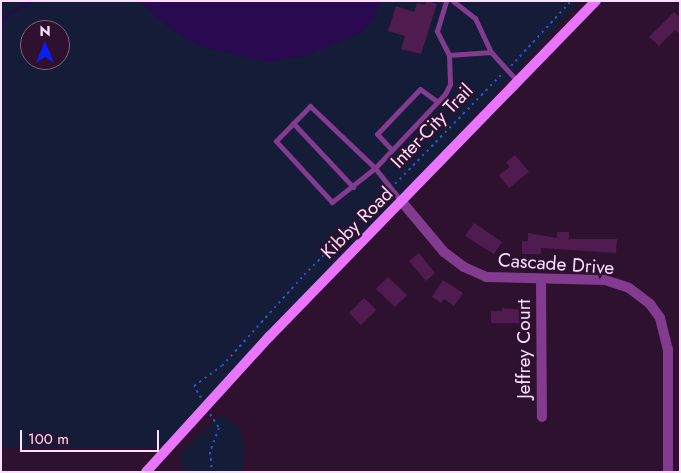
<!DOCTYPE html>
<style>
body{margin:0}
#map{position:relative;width:681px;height:473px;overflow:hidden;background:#2e112e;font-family:Jost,sans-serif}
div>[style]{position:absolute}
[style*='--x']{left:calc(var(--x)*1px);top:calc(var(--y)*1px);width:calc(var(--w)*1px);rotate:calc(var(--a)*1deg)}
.green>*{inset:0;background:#141c38}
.water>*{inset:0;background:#29094f}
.stream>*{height:2.5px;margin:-1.25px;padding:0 1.25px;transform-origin:1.25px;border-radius:1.25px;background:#29094f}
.building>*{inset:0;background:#501c4f}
.path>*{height:2px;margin-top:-1px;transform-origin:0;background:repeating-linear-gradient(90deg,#2d52c4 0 2.5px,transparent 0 6.5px)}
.lane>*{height:5px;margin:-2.5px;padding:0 2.5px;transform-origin:2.5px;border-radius:2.5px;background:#823b8e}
.street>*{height:10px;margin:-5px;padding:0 5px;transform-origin:5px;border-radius:5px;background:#823b8e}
.secondary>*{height:10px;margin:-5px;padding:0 5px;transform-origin:5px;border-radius:5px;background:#e975ff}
span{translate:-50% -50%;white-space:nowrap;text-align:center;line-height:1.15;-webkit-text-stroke:4.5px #2e112e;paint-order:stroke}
.street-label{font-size:19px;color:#fddeff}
.frame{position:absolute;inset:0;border:2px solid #fddeff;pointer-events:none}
.north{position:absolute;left:20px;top:20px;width:50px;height:50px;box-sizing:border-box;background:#2e112e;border:1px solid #816382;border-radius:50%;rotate:0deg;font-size:14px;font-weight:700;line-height:20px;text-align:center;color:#fddeff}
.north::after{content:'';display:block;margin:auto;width:18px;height:22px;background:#0a1fff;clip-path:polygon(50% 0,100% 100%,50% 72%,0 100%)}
.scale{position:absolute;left:20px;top:430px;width:139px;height:22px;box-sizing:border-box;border:2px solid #fddeff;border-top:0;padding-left:6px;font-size:15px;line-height:18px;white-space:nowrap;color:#fddeff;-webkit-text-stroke:4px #2e112e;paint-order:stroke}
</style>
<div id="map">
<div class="green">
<div style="clip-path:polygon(evenodd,1px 1px,581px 1px,182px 434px,157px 447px,1px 447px,1px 1px,30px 30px,60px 30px,60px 60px,30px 60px,30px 30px)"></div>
<div style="clip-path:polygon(221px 414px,242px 431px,244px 472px,182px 472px,182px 451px)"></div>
</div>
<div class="water">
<div style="clip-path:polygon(139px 1px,380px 1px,374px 19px,363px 32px,305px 56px,267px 62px,199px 46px,172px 30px)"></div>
</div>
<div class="stream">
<div style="--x:1;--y:22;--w:12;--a:-48"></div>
<div style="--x:9;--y:13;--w:26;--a:-28"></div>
</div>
<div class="building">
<div style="clip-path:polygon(426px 1px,437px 4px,421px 54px,401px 49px,405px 36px,388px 31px,396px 6px,414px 12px,417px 3px,425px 5px)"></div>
<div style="clip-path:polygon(674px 12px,680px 18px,680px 34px,675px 30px,659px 46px,649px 37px)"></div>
<div style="clip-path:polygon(515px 155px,529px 172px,509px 188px,499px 175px,510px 167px,506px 162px)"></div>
<div style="clip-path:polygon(474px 223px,502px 242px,494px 254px,465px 236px)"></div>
<div style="clip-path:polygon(557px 232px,569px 232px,569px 239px,617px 239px,616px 253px,541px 248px,541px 254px,522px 254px,522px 241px,528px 241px,528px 233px,557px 238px)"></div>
<div style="clip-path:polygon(419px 253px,435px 273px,426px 281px,409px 261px)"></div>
<div style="clip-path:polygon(388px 277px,407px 295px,395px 307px,376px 289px)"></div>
<div style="clip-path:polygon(443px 280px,463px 293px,454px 306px,444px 299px,441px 303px,432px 297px)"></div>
<div style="clip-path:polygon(364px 298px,376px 310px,361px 325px,349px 313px)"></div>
<div style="clip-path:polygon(502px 308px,523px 310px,523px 323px,491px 323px,491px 311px,502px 311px)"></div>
</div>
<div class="path">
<div style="--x:511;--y:66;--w:88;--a:-47.3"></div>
<div style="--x:395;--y:184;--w:153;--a:-45.8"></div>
<div style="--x:201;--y:398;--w:14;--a:-120"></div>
<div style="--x:194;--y:386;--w:34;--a:-36"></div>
<div style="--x:222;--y:366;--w:122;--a:-48"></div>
<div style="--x:304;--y:275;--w:117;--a:-45"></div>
<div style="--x:210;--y:414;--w:17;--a:57"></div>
<div style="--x:219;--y:428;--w:26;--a:111"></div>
<div style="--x:210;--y:452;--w:20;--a:84"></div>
</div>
<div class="lane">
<div style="--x:453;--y:1;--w:28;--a:38"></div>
<div style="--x:475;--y:18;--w:38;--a:65"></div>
<div style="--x:491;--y:52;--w:40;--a:48"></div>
<div style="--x:449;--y:55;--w:42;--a:-4.1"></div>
<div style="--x:310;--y:106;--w:90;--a:43.6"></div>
<div style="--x:375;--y:168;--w:55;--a:141.7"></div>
<div style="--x:332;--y:202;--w:83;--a:-132.6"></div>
<div style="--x:276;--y:141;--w:49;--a:-45.8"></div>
<div style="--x:293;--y:123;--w:88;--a:46.8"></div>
<div style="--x:392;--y:150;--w:22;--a:-133"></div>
<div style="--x:377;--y:134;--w:62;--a:-46.3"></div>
<div style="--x:420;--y:89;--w:22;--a:36"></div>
<div style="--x:402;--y:202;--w:43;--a:-128.5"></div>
<div style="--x:375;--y:168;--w:102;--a:-46.6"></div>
<div style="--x:445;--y:94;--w:11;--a:-63"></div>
<div style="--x:450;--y:84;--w:29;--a:-92"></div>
<div style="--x:449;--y:55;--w:27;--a:-117"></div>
<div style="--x:437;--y:31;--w:31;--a:-73"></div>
</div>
<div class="street">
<div style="--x:402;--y:202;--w:65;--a:50"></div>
<div style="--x:444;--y:252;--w:25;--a:37"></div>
<div style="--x:464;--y:267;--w:24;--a:24"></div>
<div style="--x:486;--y:277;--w:119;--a:1.4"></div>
<div style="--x:605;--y:280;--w:25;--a:18"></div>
<div style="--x:629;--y:288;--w:26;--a:37"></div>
<div style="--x:650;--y:304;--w:17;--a:54"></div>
<div style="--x:660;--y:318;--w:32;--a:76"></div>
<div style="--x:668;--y:349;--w:123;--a:90"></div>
<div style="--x:541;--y:281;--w:136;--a:89.6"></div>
</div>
<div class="secondary">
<div style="--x:146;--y:472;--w:183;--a:-47.7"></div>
<div style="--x:269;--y:337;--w:469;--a:-45.8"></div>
</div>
<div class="street-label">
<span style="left:432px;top:126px;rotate:-46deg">Inter-City Trail</span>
<span style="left:357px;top:223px;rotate:-45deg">Kibby Road</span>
<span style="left:556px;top:264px;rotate:4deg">Cascade Drive</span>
<span style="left:524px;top:349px;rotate:-90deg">Jeffrey Court</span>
</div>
<div class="frame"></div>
<div class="north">N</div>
<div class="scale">100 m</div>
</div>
